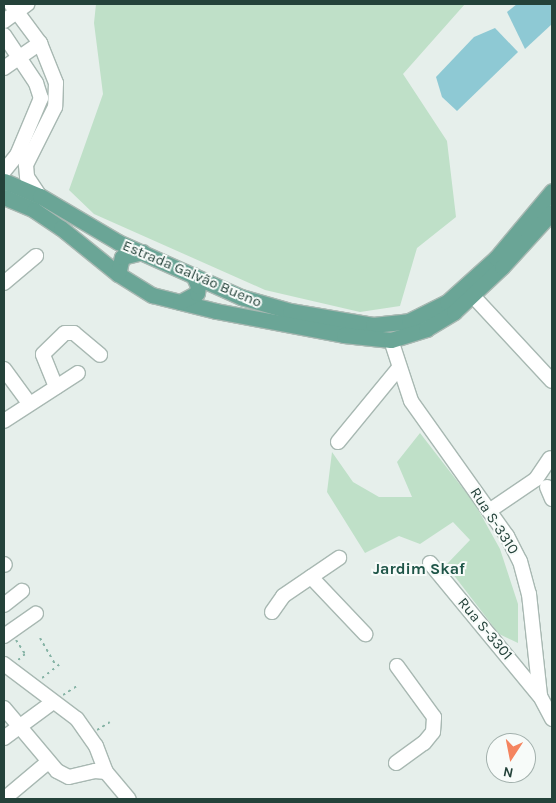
<!DOCTYPE html>
<meta charset="utf-8">
<style>
body{margin:0}
#map{position:relative;width:556px;height:803px;overflow:hidden;background:#e6efeb;font-family:Karla,sans-serif}
div>[style]{position:absolute}
[style*='--x']{left:calc(var(--x)*1px);top:calc(var(--y)*1px);width:calc(var(--w)*1px);rotate:calc(var(--a)*1deg)}
.green>*{inset:0;background:#bfe0c8}
.water>*{inset:0;background:#8ec9d4}
.path>*{height:2px;margin-top:-1px;transform-origin:0;background:repeating-linear-gradient(90deg,#86b3a5 0 2.5px,transparent 0 6.5px)}
.roads{filter:drop-shadow(1px 0 #a8b8b2) drop-shadow(-1px 0 #a8b8b2) drop-shadow(0 1px #a8b8b2) drop-shadow(0 -1px #a8b8b2)}
.minor>*{height:14px;margin:-7px;padding:0 7px;transform-origin:7px;border-radius:7px;background:#fff}
.major>*{height:15px;margin:-7.5px;padding:0 7.5px;transform-origin:7.5px;border-radius:7.5px;background:#6aa596}
span{translate:-50% -50%;white-space:nowrap;text-align:center;line-height:1.15;-webkit-text-stroke:4px #f7fbf9;paint-order:stroke}
.street-label{font-size:15px;color:#24423a}
.neighbourhood-label{font-size:16px;color:#1f5548;font-weight:700}
.frame{position:absolute;inset:0;border:5px solid #24423a;pointer-events:none}
.north{position:absolute;left:486px;top:733px;width:50px;height:50px;box-sizing:border-box;background:#f7fbf9;border:1px solid #a3b1ad;border-radius:50%;rotate:191deg;font-size:14px;font-weight:700;line-height:20px;text-align:center;color:#24423a}
.north::after{content:'';display:block;margin:auto;width:18px;height:22px;background:#f4845f;clip-path:polygon(50% 0,100% 100%,50% 72%,0 100%)}
</style>
<div id="map">
<div class="green">
<div style="clip-path:polygon(96px 4px,465px 4px,403px 74px,447px 141px,456px 217px,417px 248px,400px 306px,360px 312px,265px 290px,94px 214px,69px 190px,103px 94px,94px 23px)"></div>
<div style="clip-path:polygon(420px 433px,475px 504px,500px 549px,518px 604px,518px 643px,499px 634px,446px 565px,470px 540px,453px 522px,420px 544px,399px 536px,365px 553px,327px 492px,332px 452px,353px 482px,379px 497px,412px 497px,397px 462px)"></div>
</div>
<div class="water">
<div style="clip-path:polygon(517px 4px,552px 4px,552px 24px,525px 49px,507px 12px)"></div>
<div style="clip-path:polygon(495px 28px,518px 52px,457px 111px,442px 97px,436px 77px,474px 37px)"></div>
</div>
<div class="path">
<div style="--x:40;--y:638;--w:32;--a:60"></div>
<div style="--x:16;--y:640;--w:17;--a:57"></div>
<div style="--x:25;--y:654;--w:11;--a:139"></div>
<div style="--x:42;--y:678;--w:24;--a:-38"></div>
<div style="--x:63;--y:695;--w:17;--a:-33"></div>
<div style="--x:97;--y:730;--w:15;--a:-32"></div>
</div>
<div class="roads">
<div class="minor">
<div style="--x:11;--y:4;--w:49;--a:53.4"></div>
<div style="--x:40;--y:43;--w:43;--a:68.2"></div>
<div style="--x:56;--y:83;--w:24;--a:92"></div>
<div style="--x:55;--y:107;--w:65;--a:116.6"></div>
<div style="--x:26;--y:165;--w:12;--a:85"></div>
<div style="--x:27;--y:177;--w:23;--a:56"></div>
<div style="--x:4;--y:21;--w:29;--a:-36"></div>
<div style="--x:4;--y:35;--w:58;--a:56.3"></div>
<div style="--x:36;--y:83;--w:16;--a:72"></div>
<div style="--x:41;--y:98;--w:62;--a:112.8"></div>
<div style="--x:17;--y:155;--w:21;--a:129"></div>
<div style="--x:4;--y:68;--w:44;--a:-34.8"></div>
<div style="--x:4;--y:283;--w:42;--a:-40.2"></div>
<div style="--x:473;--y:296;--w:116;--a:47.1"></div>
<div style="--x:391;--y:340;--w:64;--a:71.8"></div>
<div style="--x:411;--y:401;--w:166;--a:54.6"></div>
<div style="--x:507;--y:536;--w:28;--a:63"></div>
<div style="--x:520;--y:561;--w:34;--a:75"></div>
<div style="--x:529;--y:594;--w:103;--a:83.8"></div>
<div style="--x:540;--y:696;--w:26;--a:62"></div>
<div style="--x:4;--y:369;--w:42;--a:53.7"></div>
<div style="--x:56;--y:387;--w:35;--a:-112"></div>
<div style="--x:43;--y:354;--w:30;--a:-44"></div>
<div style="--x:65;--y:333;--w:9;--a:0"></div>
<div style="--x:74;--y:333;--w:34;--a:40"></div>
<div style="--x:4;--y:421;--w:88;--a:-33"></div>
<div style="--x:338;--y:442;--w:94;--a:-50.6"></div>
<div style="--x:547;--y:487;--w:13;--a:67"></div>
<div style="--x:489;--y:511;--w:57;--a:-34.2"></div>
<div style="--x:536;--y:479;--w:25;--a:-56"></div>
<div style="--x:430;--y:563;--w:171;--a:50.5"></div>
<div style="--x:4;--y:564;--w:1;--a:45"></div>
<div style="--x:311;--y:577;--w:79;--a:46.5"></div>
<div style="--x:4;--y:605;--w:23;--a:-38"></div>
<div style="--x:272;--y:612;--w:19;--a:-55"></div>
<div style="--x:283;--y:596;--w:68;--a:-34.2"></div>
<div style="--x:4;--y:636;--w:39;--a:-35"></div>
<div style="--x:4;--y:664;--w:91;--a:37"></div>
<div style="--x:77;--y:719;--w:33;--a:55"></div>
<div style="--x:96;--y:746;--w:28;--a:69"></div>
<div style="--x:4;--y:708;--w:82;--a:49.9"></div>
<div style="--x:57;--y:771;--w:13;--a:27"></div>
<div style="--x:69;--y:777;--w:27;--a:-13"></div>
<div style="--x:95;--y:771;--w:11;--a:5"></div>
<div style="--x:106;--y:772;--w:35;--a:50"></div>
<div style="--x:4;--y:738;--w:61;--a:-36.3"></div>
<div style="--x:396;--y:763;--w:34;--a:-36"></div>
<div style="--x:424;--y:743;--w:14;--a:-51"></div>
<div style="--x:433;--y:732;--w:15;--a:-86"></div>
<div style="--x:434;--y:717;--w:63;--a:-126"></div>
<div style="--x:4;--y:799;--w:57;--a:-40.1"></div>
</div>
<div class="major">
<div style="--x:4;--y:181;--w:39;--a:23"></div>
<div style="--x:40;--y:196;--w:91;--a:30.5"></div>
<div style="--x:118;--y:242;--w:135;--a:24.1"></div>
<div style="--x:241;--y:297;--w:51;--a:15.9"></div>
<div style="--x:290;--y:311;--w:84;--a:9.6"></div>
<div style="--x:373;--y:325;--w:36;--a:-6"></div>
<div style="--x:409;--y:321;--w:42;--a:-26.6"></div>
<div style="--x:447;--y:302;--w:66;--a:-41.9"></div>
<div style="--x:496;--y:258;--w:87;--a:-50.1"></div>
<div style="--x:4;--y:197;--w:33;--a:23"></div>
<div style="--x:34;--y:210;--w:32;--a:34"></div>
<div style="--x:61;--y:228;--w:73;--a:38.9"></div>
<div style="--x:118;--y:274;--w:40;--a:32"></div>
<div style="--x:152;--y:295;--w:66;--a:14"></div>
<div style="--x:216;--y:311;--w:130;--a:10.6"></div>
<div style="--x:344;--y:335;--w:47;--a:6.1"></div>
<div style="--x:391;--y:340;--w:37;--a:-17"></div>
<div style="--x:426;--y:329;--w:33;--a:-31"></div>
<div style="--x:454;--y:312;--w:66;--a:-43.2"></div>
<div style="--x:502;--y:267;--w:74;--a:-47.7"></div>
<div style="--x:118;--y:274;--w:17;--a:-77"></div>
<div style="--x:122;--y:257;--w:21;--a:-14"></div>
<div style="--x:180;--y:302;--w:19;--a:-28"></div>
<div style="--x:197;--y:293;--w:7;--a:-82"></div>
<div style="--x:198;--y:286;--w:12;--a:-114"></div>
</div>
</div>
<div class="street-label">
<span style="left:192px;top:274px;rotate:23deg">Estrada Galvão Bueno</span>
<span style="left:494px;top:521px;rotate:57deg">Rua S-3310</span>
<span style="left:485px;top:629px;rotate:50deg">Rua S-3301</span>
</div>
<div class="neighbourhood-label">
<span style="left:419px;top:569px">Jardim Skaf</span>
</div>
<div class="frame"></div>
<div class="north">N</div>
</div>
